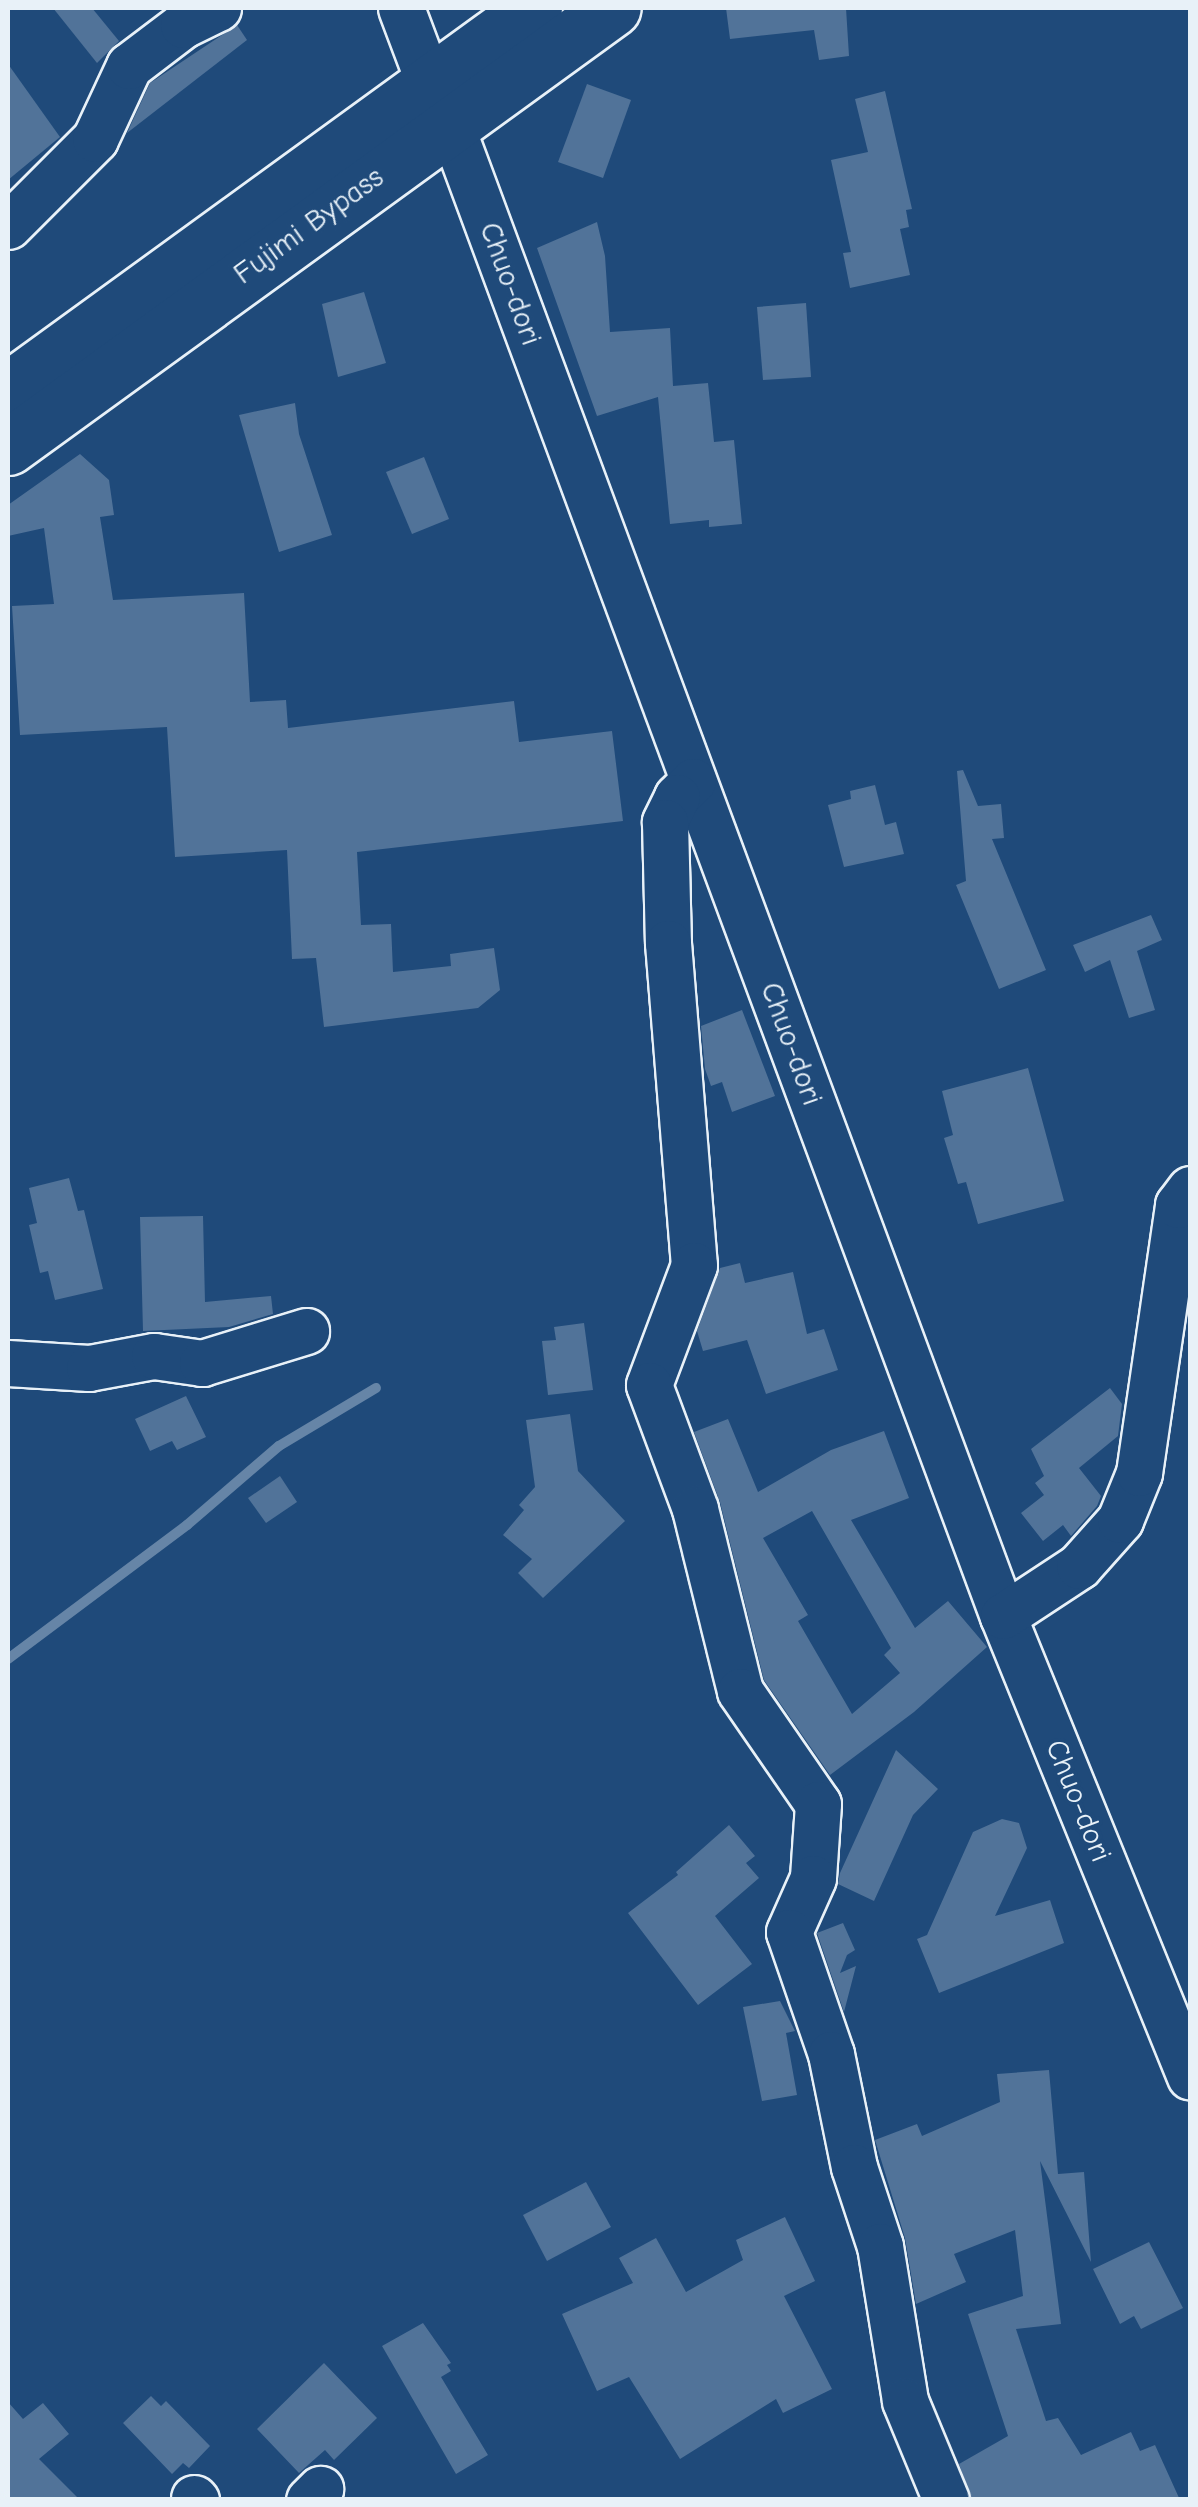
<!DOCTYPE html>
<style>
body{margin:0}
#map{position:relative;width:1198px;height:2507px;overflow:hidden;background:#1f4a7a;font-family:"Comic Neue",sans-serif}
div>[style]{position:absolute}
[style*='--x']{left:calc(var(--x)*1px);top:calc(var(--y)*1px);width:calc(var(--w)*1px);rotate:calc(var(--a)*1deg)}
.stream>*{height:10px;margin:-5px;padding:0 5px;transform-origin:5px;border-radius:5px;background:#6685a7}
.building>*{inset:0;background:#517399}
.roads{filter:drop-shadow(2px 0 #e8f1f8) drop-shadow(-2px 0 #e8f1f8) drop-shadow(0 2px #e8f1f8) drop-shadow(0 -2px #e8f1f8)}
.minor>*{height:45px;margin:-22.5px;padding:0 22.5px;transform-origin:22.5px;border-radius:22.5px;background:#1f4a7a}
.highway>*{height:55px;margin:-27.5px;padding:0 27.5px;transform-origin:27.5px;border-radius:27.5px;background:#1f4a7a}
span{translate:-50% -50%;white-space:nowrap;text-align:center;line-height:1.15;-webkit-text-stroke:8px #1f4a7a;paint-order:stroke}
.street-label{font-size:30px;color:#e8f1f8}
.frame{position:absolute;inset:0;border:10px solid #e8f1f8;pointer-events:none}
</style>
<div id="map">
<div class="stream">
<div style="--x:8;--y:1659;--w:224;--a:-36.8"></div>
<div style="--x:187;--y:1525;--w:121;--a:-40.7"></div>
<div style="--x:279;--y:1446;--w:113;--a:-30.9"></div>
</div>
<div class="building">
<div style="clip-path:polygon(53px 8px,92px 8px,119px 41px,97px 63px)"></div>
<div style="clip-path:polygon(726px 8px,846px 8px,849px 56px,819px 60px,814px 30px,730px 39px)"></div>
<div style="clip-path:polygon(237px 25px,247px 40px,127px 133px,150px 83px)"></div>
<div style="clip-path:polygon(8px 64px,60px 137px,8px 180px)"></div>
<div style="clip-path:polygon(587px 84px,631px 100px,603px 178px,558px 162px)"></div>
<div style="clip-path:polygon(885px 91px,912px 209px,906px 210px,909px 227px,900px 229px,910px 275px,850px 288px,843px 253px,851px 252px,831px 160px,868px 152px,855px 99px)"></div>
<div style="clip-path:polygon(597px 222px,605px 256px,610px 332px,670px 328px,673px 386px,708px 383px,714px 442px,734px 440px,742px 524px,709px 527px,709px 520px,670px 524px,658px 397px,597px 416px,537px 248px)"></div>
<div style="clip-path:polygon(364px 292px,386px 363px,338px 377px,322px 304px)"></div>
<div style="clip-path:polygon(806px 303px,811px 377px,763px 380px,757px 307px)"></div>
<div style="clip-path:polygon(295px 403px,299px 434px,332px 535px,279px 552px,239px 415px)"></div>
<div style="clip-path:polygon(80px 454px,109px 480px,114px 515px,100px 517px,113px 600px,244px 593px,250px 702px,286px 700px,288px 728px,514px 701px,519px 742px,612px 731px,623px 821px,357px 852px,361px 925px,391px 924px,393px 972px,451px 966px,450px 954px,494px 948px,500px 990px,478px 1008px,324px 1027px,316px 958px,292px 959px,287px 850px,175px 857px,167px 727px,20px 735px,12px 606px,54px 604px,44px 528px,8px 536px,8px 505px)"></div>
<div style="clip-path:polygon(424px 457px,449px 519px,412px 534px,386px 472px)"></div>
<div style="clip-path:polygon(963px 770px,978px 806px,1001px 804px,1004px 838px,992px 839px,1046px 970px,999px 989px,956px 885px,966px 881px,957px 771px)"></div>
<div style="clip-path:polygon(875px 785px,885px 825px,896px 822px,904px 854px,844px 867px,828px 805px,851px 799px,850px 791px)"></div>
<div style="clip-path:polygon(1151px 915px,1162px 940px,1137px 951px,1155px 1010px,1129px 1018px,1110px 960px,1085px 972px,1073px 945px)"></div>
<div style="clip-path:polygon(742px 1010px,775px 1096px,732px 1112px,722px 1082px,711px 1086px,705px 1069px,701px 1026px)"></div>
<div style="clip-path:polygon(1028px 1068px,1064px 1201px,978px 1224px,966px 1182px,958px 1184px,944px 1138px,953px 1135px,942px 1091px)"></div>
<div style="clip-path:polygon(69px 1178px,78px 1211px,84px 1210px,103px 1289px,55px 1300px,48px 1271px,40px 1273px,29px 1225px,37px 1223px,29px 1188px)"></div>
<div style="clip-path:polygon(203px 1216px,205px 1302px,271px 1296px,273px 1314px,229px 1327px,143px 1331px,140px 1217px)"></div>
<div style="clip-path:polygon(740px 1263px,745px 1283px,793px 1272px,807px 1334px,824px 1329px,838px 1370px,766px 1394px,747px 1340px,703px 1351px,697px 1331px,720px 1268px)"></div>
<div style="clip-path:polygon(584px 1323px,593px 1390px,548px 1395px,542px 1341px,556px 1340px,554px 1327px)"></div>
<div style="clip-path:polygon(1110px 1388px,1122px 1404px,1118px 1436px,1079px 1468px,1101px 1496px,1097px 1506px,1071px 1536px,1063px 1525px,1043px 1541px,1021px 1513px,1044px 1495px,1035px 1483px,1044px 1476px,1031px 1449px)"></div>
<div style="clip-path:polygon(186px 1396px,206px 1437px,177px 1450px,172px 1441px,150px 1451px,135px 1419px)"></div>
<div style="clip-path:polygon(570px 1414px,578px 1471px,625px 1521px,543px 1598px,518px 1573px,532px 1559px,503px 1535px,524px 1510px,519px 1505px,535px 1487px,526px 1420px)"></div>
<div style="clip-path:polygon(evenodd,728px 1419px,758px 1492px,831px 1450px,884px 1431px,909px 1498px,851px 1520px,915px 1628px,948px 1601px,987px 1647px,914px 1712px,830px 1775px,764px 1680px,720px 1502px,694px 1432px,728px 1419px,812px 1511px,891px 1648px,884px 1655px,900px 1673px,852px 1714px,798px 1621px,808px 1615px,763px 1538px,812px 1511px)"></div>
<div style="clip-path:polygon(280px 1476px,297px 1502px,266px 1523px,248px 1498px)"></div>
<div style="clip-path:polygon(896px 1750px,938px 1789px,913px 1815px,874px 1901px,838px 1884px,840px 1873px)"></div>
<div style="clip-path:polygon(1002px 1819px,1019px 1823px,1027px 1848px,995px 1916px,1050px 1900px,1064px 1943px,939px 1993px,917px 1939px,927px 1935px,973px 1832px)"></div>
<div style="clip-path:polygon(729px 1825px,755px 1856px,746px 1863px,759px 1878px,715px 1916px,752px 1964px,698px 2005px,628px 1913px,678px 1875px,676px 1872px)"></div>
<div style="clip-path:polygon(843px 1923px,855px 1950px,847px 1955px,840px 1973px,856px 1966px,844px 2012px,817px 1933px)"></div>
<div style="clip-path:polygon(780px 2001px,795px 2031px,786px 2033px,797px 2095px,762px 2101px,743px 2007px)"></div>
<div style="clip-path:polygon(1049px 2070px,1058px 2174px,1084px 2172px,1091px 2262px,1040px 2161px,1061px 2324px,1016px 2329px,1046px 2421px,1058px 2418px,1081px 2455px,1131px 2432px,1140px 2451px,1155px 2445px,1180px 2500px,972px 2500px,959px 2464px,1008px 2436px,968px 2314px,1023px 2296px,1015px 2230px,954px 2254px,966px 2282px,916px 2304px,905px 2238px,875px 2140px,917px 2124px,922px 2136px,1000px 2102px,997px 2074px)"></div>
<div style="clip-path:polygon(586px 2182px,611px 2227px,547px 2261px,523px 2215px)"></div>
<div style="clip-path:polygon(785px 2217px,815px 2281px,784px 2296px,832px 2389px,783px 2413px,776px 2399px,680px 2459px,629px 2377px,597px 2391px,562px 2314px,633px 2283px,619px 2258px,656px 2238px,686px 2292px,743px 2260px,736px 2240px)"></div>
<div style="clip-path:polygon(1149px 2242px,1183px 2308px,1141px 2329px,1134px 2316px,1120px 2324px,1093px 2269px)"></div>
<div style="clip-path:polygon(423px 2323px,451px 2363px,447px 2365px,451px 2371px,441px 2377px,488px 2455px,456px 2474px,382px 2346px)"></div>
<div style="clip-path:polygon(324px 2363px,377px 2418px,334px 2460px,325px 2450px,299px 2473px,257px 2429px)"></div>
<div style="clip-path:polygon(151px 2396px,161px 2406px,166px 2401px,210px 2446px,189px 2468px,183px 2463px,172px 2474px,123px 2423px)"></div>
<div style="clip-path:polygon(8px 2402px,23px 2419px,43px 2403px,69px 2434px,39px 2459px,80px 2500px,8px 2500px)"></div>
</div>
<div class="roads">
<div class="minor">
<div style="--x:401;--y:8;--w:82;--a:69.4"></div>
<div style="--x:430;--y:85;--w:43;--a:62.2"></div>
<div style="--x:450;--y:123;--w:1592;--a:69.68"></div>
<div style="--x:1003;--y:1616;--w:497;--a:67.9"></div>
<div style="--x:8;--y:226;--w:123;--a:-45"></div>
<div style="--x:95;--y:139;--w:81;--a:-65"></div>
<div style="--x:129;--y:66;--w:68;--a:-37.2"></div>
<div style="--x:183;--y:25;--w:39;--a:-26"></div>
<div style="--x:693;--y:781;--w:23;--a:135"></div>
<div style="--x:677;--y:797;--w:28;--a:116"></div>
<div style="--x:665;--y:822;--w:121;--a:88.6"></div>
<div style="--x:668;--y:943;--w:323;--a:85.4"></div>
<div style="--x:694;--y:1265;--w:128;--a:110.6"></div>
<div style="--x:649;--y:1385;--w:132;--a:69.6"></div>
<div style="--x:695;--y:1509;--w:187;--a:76.1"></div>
<div style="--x:740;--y:1691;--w:137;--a:55.4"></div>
<div style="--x:818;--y:1804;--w:74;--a:93.9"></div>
<div style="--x:813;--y:1878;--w:59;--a:114"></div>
<div style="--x:789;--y:1932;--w:129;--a:71"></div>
<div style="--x:831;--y:2054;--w:115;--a:78.5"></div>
<div style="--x:854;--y:2167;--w:83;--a:71.8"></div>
<div style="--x:880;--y:2246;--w:157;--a:80.8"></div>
<div style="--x:905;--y:2401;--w:107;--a:67.5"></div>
<div style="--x:8;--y:1363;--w:81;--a:3.5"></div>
<div style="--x:89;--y:1368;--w:66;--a:-10.5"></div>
<div style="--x:154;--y:1356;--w:49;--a:8.3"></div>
<div style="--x:202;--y:1363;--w:109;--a:-17.1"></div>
<div style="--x:1003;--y:1616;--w:91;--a:-33.3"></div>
<div style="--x:1079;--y:1566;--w:62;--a:-48.3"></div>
<div style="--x:1120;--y:1520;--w:51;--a:-68"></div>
<div style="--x:1139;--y:1473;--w:271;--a:-81.7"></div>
<div style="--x:1178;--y:1205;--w:20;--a:-53"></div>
<div style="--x:194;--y:2498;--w:3;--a:45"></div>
<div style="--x:309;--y:2500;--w:16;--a:-45"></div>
</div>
<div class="highway">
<div style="--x:8;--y:390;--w:650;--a:-35.99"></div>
<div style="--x:8;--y:447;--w:747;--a:-35.97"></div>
</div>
</div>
<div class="street-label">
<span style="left:309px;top:226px;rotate:-36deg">Fujimi Bypass</span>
<span style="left:510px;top:284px;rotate:70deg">Chuo-dori</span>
<span style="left:791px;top:1044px;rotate:70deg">Chuo-dori</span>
<span style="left:1078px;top:1801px;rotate:68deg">Chuo-dori</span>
</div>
<div class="frame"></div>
</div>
